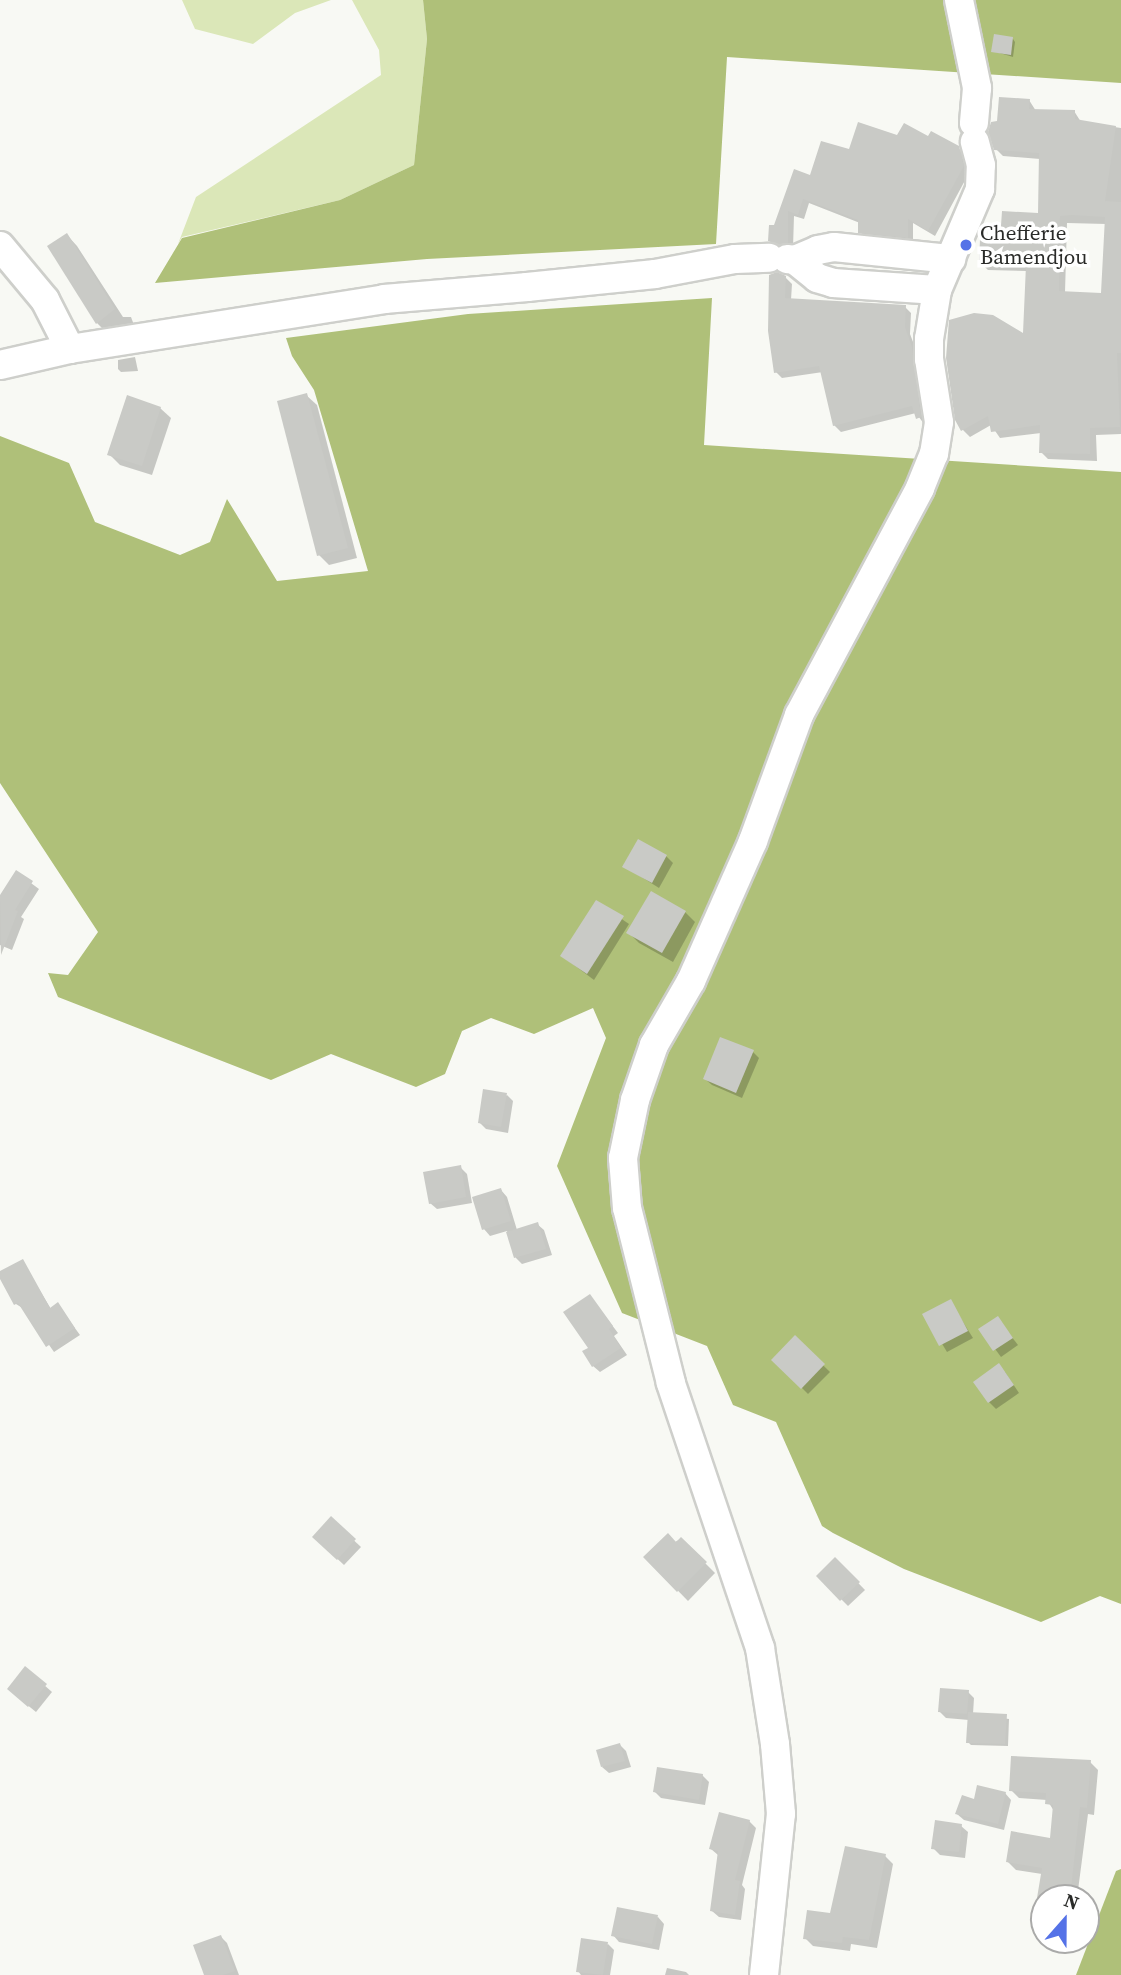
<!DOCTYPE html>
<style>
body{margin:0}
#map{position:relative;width:1121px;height:1975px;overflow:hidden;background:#f8f9f4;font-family:"Source Serif 4",serif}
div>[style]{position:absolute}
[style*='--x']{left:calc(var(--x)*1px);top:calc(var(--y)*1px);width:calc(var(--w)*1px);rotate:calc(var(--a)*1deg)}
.green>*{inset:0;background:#dbe7b8}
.forest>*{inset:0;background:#afc079}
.shadow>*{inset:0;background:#0003}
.building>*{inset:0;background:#c9cac6}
.roads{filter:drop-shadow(2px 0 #cecfcb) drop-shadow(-2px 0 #cecfcb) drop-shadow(0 2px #cecfcb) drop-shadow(0 -2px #cecfcb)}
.minor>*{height:28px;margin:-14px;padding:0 14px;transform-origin:14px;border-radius:14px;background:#fff}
.dots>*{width:19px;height:19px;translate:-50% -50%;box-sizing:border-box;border:4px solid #fff;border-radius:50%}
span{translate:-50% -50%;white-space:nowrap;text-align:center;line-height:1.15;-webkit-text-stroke:7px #fff;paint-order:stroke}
.poi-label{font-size:21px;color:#2a2b29}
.left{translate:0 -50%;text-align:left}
.north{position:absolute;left:1030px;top:1884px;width:70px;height:70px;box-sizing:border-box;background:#fff;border:2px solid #aaaaa9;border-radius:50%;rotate:21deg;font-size:19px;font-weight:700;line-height:28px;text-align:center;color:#2a2b29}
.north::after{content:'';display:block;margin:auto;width:24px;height:32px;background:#5572e7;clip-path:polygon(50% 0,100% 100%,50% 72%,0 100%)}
</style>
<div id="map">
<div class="green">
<div style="clip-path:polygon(182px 0,331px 0,295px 13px,253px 44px,195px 29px)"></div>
<div style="clip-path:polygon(352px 0,423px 0,427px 39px,414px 165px,340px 200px,182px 237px,178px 244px,196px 197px,381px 75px,379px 50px)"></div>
</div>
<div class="forest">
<div style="clip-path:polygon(423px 0,1121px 0,1121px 83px,727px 57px,716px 244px,427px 259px,155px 283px,182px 238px,340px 200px,414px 165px,427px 39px)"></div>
<div style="clip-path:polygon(712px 298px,704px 445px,1121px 472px,1121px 1604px,1100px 1596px,1041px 1622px,904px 1569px,833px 1533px,822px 1526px,776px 1422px,733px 1405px,707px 1346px,622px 1313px,557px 1166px,606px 1038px,593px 1008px,534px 1034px,491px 1018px,462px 1031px,445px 1074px,416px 1087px,331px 1054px,271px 1080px,58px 997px,48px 973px,68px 975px,98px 932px,0 783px,0 436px,69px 463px,95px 522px,180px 555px,210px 542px,227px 499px,277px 581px,368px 571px,314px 390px,292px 356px,286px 338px,468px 314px)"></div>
<div style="clip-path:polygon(1121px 1869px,1121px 1975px,1076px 1975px,1116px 1871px)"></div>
</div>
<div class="shadow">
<div style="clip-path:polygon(1013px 39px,1015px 42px,1013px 57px,993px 51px)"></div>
<div style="clip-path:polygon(evenodd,1029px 100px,1036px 111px,1074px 111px,1081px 122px,1121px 128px,1121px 434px,1096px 435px,1097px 461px,1048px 459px,1041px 452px,1041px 433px,1000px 438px,991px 425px,970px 437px,963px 430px,951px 321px,974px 314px,1025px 336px,1027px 271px,988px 270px,981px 263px,1001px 242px,1040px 215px,1040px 159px,1003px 156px,996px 149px,999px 123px,1029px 100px,1067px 223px,1106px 224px,1103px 295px,1065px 293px,1067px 223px)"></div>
<div style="clip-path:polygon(898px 137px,929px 139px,958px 148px,964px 154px,969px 173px,935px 236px,913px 223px,913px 243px,866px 238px,860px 232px,860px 223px,809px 203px,804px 219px,794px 216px,793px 248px,786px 250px,770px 241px,775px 226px,811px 178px,850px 151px)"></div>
<div style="clip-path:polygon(67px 235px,77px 246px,123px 317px,131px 317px,134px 325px,115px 327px,107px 333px,97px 323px)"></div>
<div style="clip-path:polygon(785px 277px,792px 284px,791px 300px,905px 307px,911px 313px,910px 334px,918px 355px,927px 423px,924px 424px,916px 413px,841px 432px,834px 425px,823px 372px,782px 378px,776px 372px)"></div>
<div style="clip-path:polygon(135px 357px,138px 371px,121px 372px,118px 369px,118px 360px)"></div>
<div style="clip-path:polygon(306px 395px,317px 405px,357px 558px,329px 565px,319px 555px)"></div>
<div style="clip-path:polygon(160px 408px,171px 418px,152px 475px,120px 465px,109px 454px)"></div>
<div style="clip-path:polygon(666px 856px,673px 863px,659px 888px,624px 866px)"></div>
<div style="clip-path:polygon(16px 872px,39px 889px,21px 917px,24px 919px,12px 950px,0 945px,0 898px)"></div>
<div style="clip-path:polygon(597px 902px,629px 924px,594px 980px,562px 956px)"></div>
<div style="clip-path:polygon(685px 912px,695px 922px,673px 962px,639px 943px,629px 933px)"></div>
<div style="clip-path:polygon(753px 1052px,759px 1058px,742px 1098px,712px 1085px,705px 1079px)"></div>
<div style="clip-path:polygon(507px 1095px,513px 1101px,508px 1133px,486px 1129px,479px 1122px)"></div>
<div style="clip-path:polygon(460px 1167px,467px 1174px,472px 1203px,437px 1209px,430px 1203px)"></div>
<div style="clip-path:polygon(501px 1190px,507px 1197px,517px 1230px,537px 1224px,544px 1230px,552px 1255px,522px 1264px,516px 1258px,507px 1231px,490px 1236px,484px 1229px)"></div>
<div style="clip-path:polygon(22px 1261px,51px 1309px,58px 1305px,80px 1335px,54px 1352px,24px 1309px,16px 1304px,0 1276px)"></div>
<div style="clip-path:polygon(590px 1296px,618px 1333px,614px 1336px,627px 1355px,600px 1372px,593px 1366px,590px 1348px)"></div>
<div style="clip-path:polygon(950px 1301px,973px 1338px,947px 1352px,924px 1314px)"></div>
<div style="clip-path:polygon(997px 1318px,1018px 1345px,1001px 1357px,981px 1330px)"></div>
<div style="clip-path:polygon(795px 1338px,830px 1372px,808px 1394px,774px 1360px)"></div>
<div style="clip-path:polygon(1005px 1372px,1019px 1393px,996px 1409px,989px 1402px)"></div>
<div style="clip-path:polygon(331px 1519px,361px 1547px,344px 1565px,314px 1537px)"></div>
<div style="clip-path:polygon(681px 1539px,715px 1573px,688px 1601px,645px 1557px)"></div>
<div style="clip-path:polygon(835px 1559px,865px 1590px,848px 1606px,818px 1576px)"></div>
<div style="clip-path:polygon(26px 1669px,52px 1692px,36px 1712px,15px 1695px)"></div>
<div style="clip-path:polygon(968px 1692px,974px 1698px,973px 1714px,1009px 1719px,1008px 1746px,971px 1745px,968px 1742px,969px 1720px,946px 1718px,939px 1711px)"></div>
<div style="clip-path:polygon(620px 1745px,626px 1751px,631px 1767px,609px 1773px,602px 1767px)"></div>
<div style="clip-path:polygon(1090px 1762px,1098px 1770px,1094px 1815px,1088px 1814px,1077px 1898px,1044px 1898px,1044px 1909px,1038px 1902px,1042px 1874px,1016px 1870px,1008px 1862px,1051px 1840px,1054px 1811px,1047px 1800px,1019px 1798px,1011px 1790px)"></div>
<div style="clip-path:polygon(702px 1775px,709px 1782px,705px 1805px,661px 1798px,654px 1791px)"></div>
<div style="clip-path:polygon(1005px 1793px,1011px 1800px,1004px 1830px,964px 1820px,957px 1814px,975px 1801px)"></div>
<div style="clip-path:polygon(749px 1821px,756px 1828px,742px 1885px,745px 1889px,741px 1920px,719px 1917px,712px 1911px,718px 1855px,711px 1849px)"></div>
<div style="clip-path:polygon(961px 1826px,968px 1832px,965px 1858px,940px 1855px,933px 1848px)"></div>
<div style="clip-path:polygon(885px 1856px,893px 1864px,877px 1948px,851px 1944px,850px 1951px,813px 1946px,805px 1938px,831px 1915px)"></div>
<div style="clip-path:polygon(658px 1917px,664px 1924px,659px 1950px,619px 1942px,613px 1935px)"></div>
<div style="clip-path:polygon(221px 1937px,227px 1943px,239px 1975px,206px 1975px)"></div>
<div style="clip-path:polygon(608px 1944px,614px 1950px,610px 1975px,581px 1975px,578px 1971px)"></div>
<div style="clip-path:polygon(667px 1968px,686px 1972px,689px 1975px,665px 1975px)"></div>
</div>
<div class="building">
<div style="clip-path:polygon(994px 34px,1013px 37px,1011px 55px,991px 52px)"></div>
<div style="clip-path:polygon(evenodd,999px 97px,1030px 99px,1029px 109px,1075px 110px,1075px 119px,1116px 126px,1105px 201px,1121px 202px,1121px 353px,1117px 353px,1120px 427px,1090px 428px,1090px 454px,1039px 453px,1040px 425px,991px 432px,988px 416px,961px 431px,955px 420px,946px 358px,949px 320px,974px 313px,993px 315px,1023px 333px,1026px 265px,979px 264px,980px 239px,1000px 240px,1002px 211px,1038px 213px,1039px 153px,994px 150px,988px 132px,991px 122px,997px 121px,999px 97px,1072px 215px,1105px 217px,1101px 293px,1059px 291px,1060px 216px,1072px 215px)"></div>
<div style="clip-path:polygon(858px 122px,897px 135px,904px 123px,928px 136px,931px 131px,959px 146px,964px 166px,928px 231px,908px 219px,908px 238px,858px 233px,858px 220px,803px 199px,798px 215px,788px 211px,788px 243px,779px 245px,768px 241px,769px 225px,774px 225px,794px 169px,810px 175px,821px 141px,849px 149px)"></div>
<div style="clip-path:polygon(67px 233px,115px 309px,96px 324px,47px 246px)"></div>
<div style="clip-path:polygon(777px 272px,786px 276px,785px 298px,906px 305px,905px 327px,912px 347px,921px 417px,916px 419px,912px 406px,833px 426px,819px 366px,774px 373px,768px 331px,769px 275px)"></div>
<div style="clip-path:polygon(307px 393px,348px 548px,317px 556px,277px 401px)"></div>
<div style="clip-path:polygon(127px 395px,161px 407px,142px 466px,107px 455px)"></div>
<div style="clip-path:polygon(638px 839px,667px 855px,652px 883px,622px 867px)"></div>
<div style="clip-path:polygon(16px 870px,33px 881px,15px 910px,18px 911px,1px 955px,0 895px)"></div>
<div style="clip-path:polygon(651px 891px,686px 911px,662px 953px,626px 933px)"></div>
<div style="clip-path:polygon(596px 900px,624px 916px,587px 974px,560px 956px)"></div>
<div style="clip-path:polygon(720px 1037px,754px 1050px,736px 1093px,703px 1079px)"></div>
<div style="clip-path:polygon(483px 1089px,507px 1093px,501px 1127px,478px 1123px)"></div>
<div style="clip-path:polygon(461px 1165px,466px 1197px,429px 1204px,423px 1172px)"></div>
<div style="clip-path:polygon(501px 1188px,511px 1221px,482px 1230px,472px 1197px)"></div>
<div style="clip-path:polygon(538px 1222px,546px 1249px,514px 1258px,506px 1232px)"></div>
<div style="clip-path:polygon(23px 1259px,50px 1308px,58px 1302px,75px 1328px,46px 1347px,18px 1303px,14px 1305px,0 1279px,0 1271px)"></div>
<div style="clip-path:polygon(590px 1294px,613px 1326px,609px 1329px,621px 1348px,592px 1367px,582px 1351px,588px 1348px,563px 1312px)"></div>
<div style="clip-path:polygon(951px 1299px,968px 1331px,939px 1346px,922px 1314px)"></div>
<div style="clip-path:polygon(998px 1316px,1013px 1338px,993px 1351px,978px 1329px)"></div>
<div style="clip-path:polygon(795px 1335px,825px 1364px,801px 1389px,771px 1360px)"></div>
<div style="clip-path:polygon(999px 1363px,1014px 1385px,988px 1403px,973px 1382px)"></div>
<div style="clip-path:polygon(331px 1516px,356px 1539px,337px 1560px,312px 1537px)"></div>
<div style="clip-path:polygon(668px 1533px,676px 1542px,681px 1537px,707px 1562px,677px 1592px,643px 1557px)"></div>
<div style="clip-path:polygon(835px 1557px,860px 1582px,840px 1601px,816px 1576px)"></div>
<div style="clip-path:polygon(25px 1666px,47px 1684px,28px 1707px,7px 1689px)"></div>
<div style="clip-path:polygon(940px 1688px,969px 1690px,967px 1714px,938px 1712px)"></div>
<div style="clip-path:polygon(968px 1712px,1007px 1714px,1005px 1744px,966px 1743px)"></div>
<div style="clip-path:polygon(620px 1743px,625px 1761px,601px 1767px,596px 1750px)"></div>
<div style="clip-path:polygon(1011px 1756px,1091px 1760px,1087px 1808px,1080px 1807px,1070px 1898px,1037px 1898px,1042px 1868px,1006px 1862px,1011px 1831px,1050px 1838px,1053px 1805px,1045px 1804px,1046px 1793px,1009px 1791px)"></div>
<div style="clip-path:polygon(657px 1767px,703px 1774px,699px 1800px,653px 1792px)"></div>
<div style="clip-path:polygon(977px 1785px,1006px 1792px,998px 1824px,955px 1814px,962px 1795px,974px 1799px)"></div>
<div style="clip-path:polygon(719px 1812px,750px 1820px,735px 1880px,740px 1881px,735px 1915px,710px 1911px,718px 1851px,709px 1849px)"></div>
<div style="clip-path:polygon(935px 1820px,962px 1824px,959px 1852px,931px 1849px)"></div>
<div style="clip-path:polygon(845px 1846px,886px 1854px,869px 1940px,843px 1937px,842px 1943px,803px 1939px,807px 1910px,830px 1913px)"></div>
<div style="clip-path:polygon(617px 1907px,658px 1915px,652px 1944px,611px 1936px)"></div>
<div style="clip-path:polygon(221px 1935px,235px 1971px,223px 1975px,204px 1975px,193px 1945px)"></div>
<div style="clip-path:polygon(581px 1938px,608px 1942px,603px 1975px,576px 1972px)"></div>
</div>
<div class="roads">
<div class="minor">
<div style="--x:959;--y:0;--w:90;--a:78.4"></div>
<div style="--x:977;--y:88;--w:35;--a:95"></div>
<div style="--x:0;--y:246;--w:70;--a:50.2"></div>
<div style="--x:45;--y:300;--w:55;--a:63"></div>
<div style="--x:787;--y:259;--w:8;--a:7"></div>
<div style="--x:795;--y:260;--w:25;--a:-23"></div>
<div style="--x:818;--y:250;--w:16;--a:-11"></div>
<div style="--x:834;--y:247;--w:118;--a:5.9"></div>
<div style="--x:795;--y:260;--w:28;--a:39"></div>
<div style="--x:817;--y:278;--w:17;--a:17"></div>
<div style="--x:833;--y:283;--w:104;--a:3.9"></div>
<div style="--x:0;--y:365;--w:72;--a:-12.9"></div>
<div style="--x:70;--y:349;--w:318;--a:-9"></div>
<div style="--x:384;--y:299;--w:144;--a:-4.8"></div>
<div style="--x:527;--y:287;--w:129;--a:-5.8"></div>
<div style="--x:655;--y:274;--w:81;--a:-10.6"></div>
<div style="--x:735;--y:259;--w:34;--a:-2"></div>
<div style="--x:764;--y:1975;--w:162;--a:-84"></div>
<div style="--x:781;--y:1814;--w:70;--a:-94.9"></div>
<div style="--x:775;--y:1744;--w:97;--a:-98.9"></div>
<div style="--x:760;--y:1648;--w:280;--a:-108.6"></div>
<div style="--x:671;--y:1383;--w:180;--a:-104.1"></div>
<div style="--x:627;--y:1208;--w:50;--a:-94.6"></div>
<div style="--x:623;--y:1158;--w:59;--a:-78.3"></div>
<div style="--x:635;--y:1100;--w:58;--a:-70.9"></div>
<div style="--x:654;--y:1045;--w:74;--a:-60"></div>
<div style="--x:691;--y:981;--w:153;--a:-66.1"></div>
<div style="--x:753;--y:841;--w:134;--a:-69.9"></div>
<div style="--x:799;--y:715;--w:257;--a:-61.9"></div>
<div style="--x:920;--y:488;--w:37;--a:-68"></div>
<div style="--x:934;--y:454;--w:32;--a:-81"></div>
<div style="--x:939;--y:422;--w:64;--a:-99"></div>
<div style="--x:929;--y:359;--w:20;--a:-90"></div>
<div style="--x:929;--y:339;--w:50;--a:-80.7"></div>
<div style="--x:937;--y:290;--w:110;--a:-66.9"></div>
<div style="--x:980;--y:189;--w:24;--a:-88"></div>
<div style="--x:981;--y:165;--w:24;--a:-105"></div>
</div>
</div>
<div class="dots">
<div style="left:966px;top:245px;background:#5572e7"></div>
</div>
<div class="poi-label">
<span class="left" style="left:980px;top:245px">Chefferie<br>Bamendjou</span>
</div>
<div class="north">N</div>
</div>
